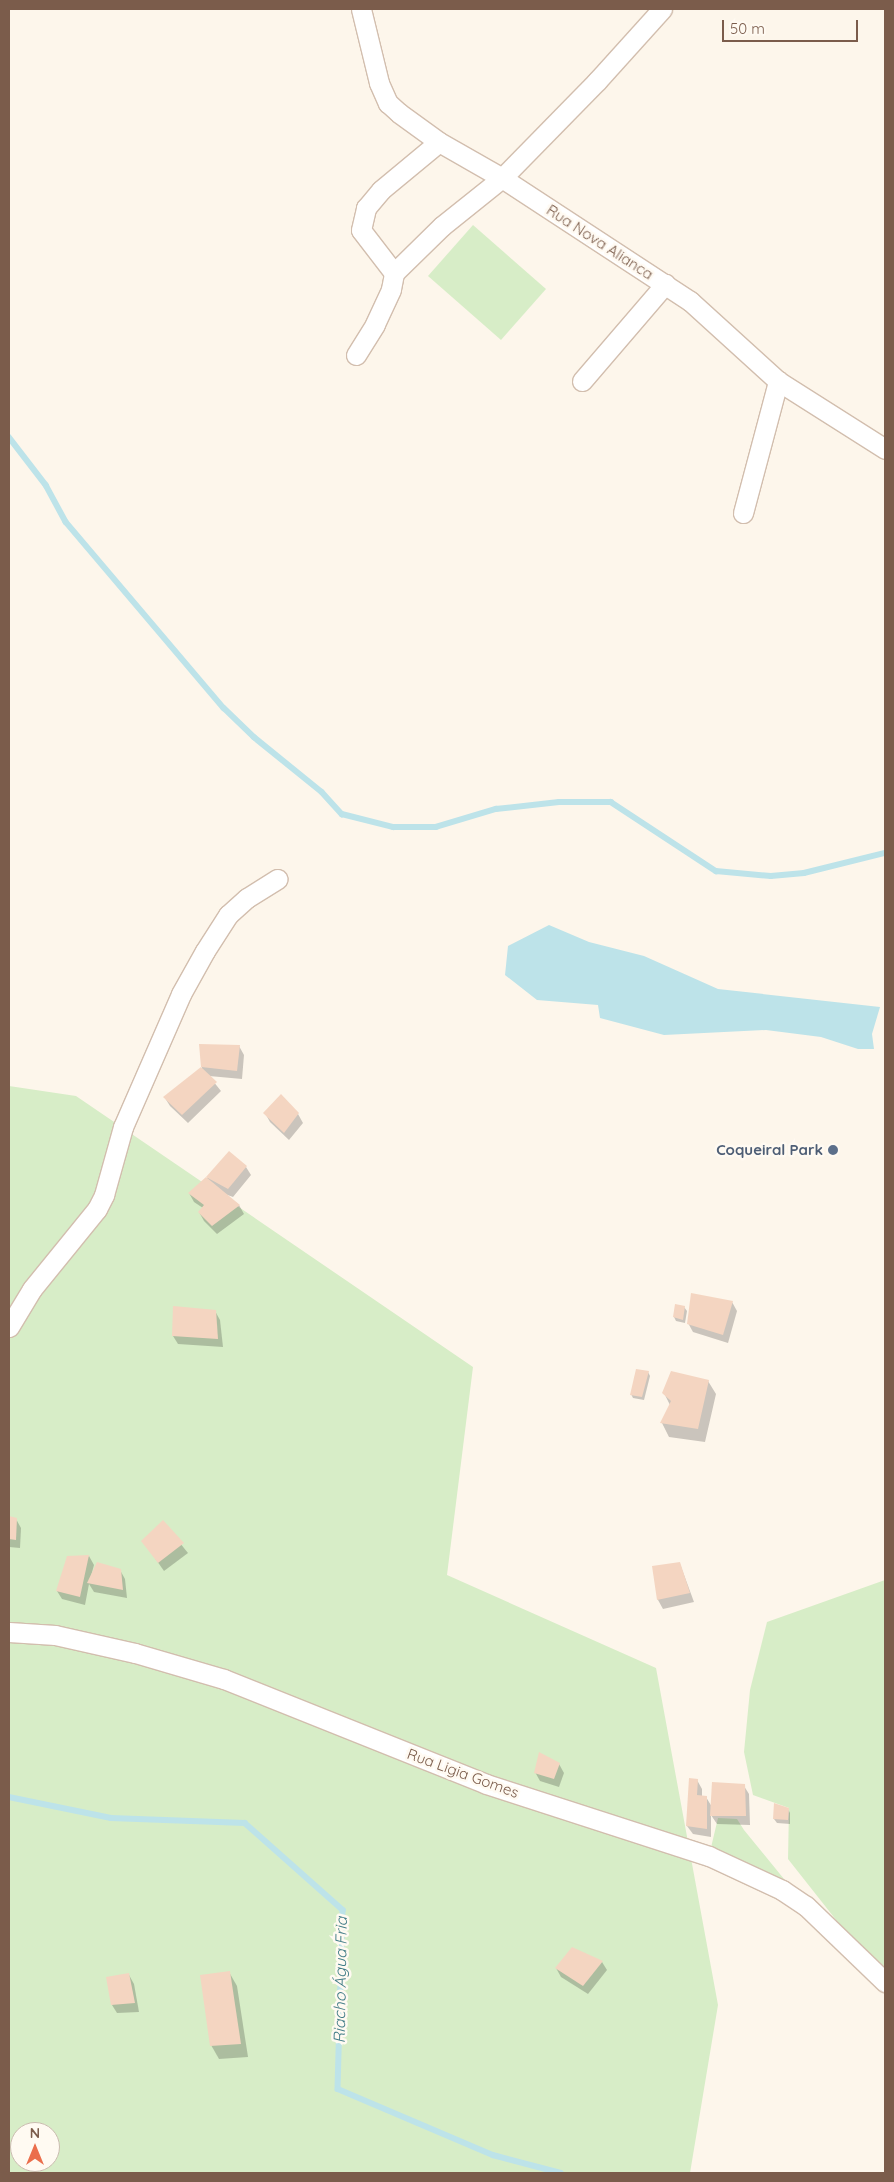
<!DOCTYPE html>
<meta charset="utf-8">
<style>
body{margin:0}
#map{position:relative;width:894px;height:2182px;overflow:hidden;background:#fdf6eb;font-family:Quicksand,sans-serif}
div>[style]{position:absolute}
[style*='--x']{left:calc(var(--x)*1px);top:calc(var(--y)*1px);width:calc(var(--w)*1px);rotate:calc(var(--a)*1deg)}
.green>*{inset:0;background:#d7edc7}
.water>*{inset:0;background:#bde3e9}
.shadow>*{inset:0;background:#0003}
.stream>*{height:5.5px;margin:-2.75px;padding:0 2.75px;transform-origin:2.75px;border-radius:2.75px;background:#bde3e9}
.building>*{inset:0;background:#f4d5c1}
.roads{filter:drop-shadow(1px 0 #d2beae) drop-shadow(-1px 0 #d2beae) drop-shadow(0 1px #d2beae) drop-shadow(0 -1px #d2beae)}
.minor>*{height:19px;margin:-9.5px;padding:0 9.5px;transform-origin:9.5px;border-radius:9.5px;background:#fff}
.dots>*{width:14px;height:14px;translate:-50% -50%;box-sizing:border-box;border:2px solid #fffaf2;border-radius:50%}
span{translate:-50% -50%;white-space:nowrap;text-align:center;line-height:1.15;-webkit-text-stroke:5px #fffaf2;paint-order:stroke}
.street-label{font-size:15px;color:#7b5c4b}
.service-label{font-size:15px;color:#4e5e75;font-weight:700}
.right{translate:-100% -50%;text-align:right}
.water-label{font-size:16px;color:#407c87;font-style:italic}
.frame{position:absolute;inset:0;border:10px solid #7b5c4b;pointer-events:none}
.north{position:absolute;left:10px;top:2122px;width:50px;height:50px;box-sizing:border-box;background:#fffaf2;border:1px solid #cabbaf;border-radius:50%;rotate:0deg;font-size:14px;font-weight:700;line-height:20px;text-align:center;color:#7b5c4b}
.north::after{content:'';display:block;margin:auto;width:18px;height:22px;background:#eb6e4c;clip-path:polygon(50% 0,100% 100%,50% 72%,0 100%)}
.scale{position:absolute;left:722px;top:20px;width:136px;height:22px;box-sizing:border-box;border:2px solid #7b5c4b;border-top:0;padding-left:6px;font-size:15px;line-height:18px;white-space:nowrap;color:#7b5c4b;-webkit-text-stroke:4px #fffaf2;paint-order:stroke}
</style>
<div id="map">
<div class="green">
<div style="clip-path:polygon(473px 225px,546px 289px,501px 340px,428px 276px)"></div>
<div style="clip-path:polygon(evenodd,9px 1086px,76px 1096px,473px 1367px,447px 1575px,656px 1668px,718px 2005px,690px 2173px,9px 2173px,9px 1086px,20px 2132px,50px 2132px,50px 2162px,20px 2162px,20px 2132px)"></div>
<div style="clip-path:polygon(885px 1580px,885px 1967px,844px 1930px,788px 1859px,789px 1808px,753px 1795px,744px 1752px,750px 1690px,767px 1622px)"></div>
<div style="clip-path:polygon(718px 1818px,737px 1819px,744px 1830px,806px 1906px,709px 1856px)"></div>
</div>
<div class="water">
<div style="clip-path:polygon(549px 925px,589px 942px,644px 956px,718px 989px,880px 1007px,872px 1034px,874px 1049px,858px 1049px,821px 1037px,766px 1030px,664px 1035px,600px 1018px,598px 1005px,537px 1000px,505px 975px,508px 946px)"></div>
</div>
<div class="shadow">
<div style="clip-path:polygon(200px 1045px,239px 1046px,244px 1055px,242px 1079px,209px 1076px,221px 1091px,188px 1123px,170px 1106px,165px 1098px,202px 1068px)"></div>
<div style="clip-path:polygon(265px 1113px,298px 1114px,303px 1123px,289px 1140px,270px 1122px)"></div>
<div style="clip-path:polygon(229px 1153px,246px 1167px,251px 1175px,233px 1197px,225px 1194px,239px 1205px,244px 1214px,217px 1234px,204px 1221px,199px 1212px,203px 1208px,194px 1202px,189px 1193px,207px 1178px)"></div>
<div style="clip-path:polygon(732px 1302px,737px 1311px,728px 1343px,693px 1332px,688px 1323px)"></div>
<div style="clip-path:polygon(684px 1307px,687px 1311px,685px 1323px,676px 1321px,674px 1317px)"></div>
<div style="clip-path:polygon(215px 1311px,220px 1320px,223px 1347px,178px 1344px,173px 1336px)"></div>
<div style="clip-path:polygon(648px 1372px,650px 1376px,644px 1400px,633px 1398px,631px 1394px)"></div>
<div style="clip-path:polygon(708px 1381px,716px 1394px,705px 1442px,669px 1437px,662px 1423px,670px 1405px,664px 1393px)"></div>
<div style="clip-path:polygon(9px 1478px,10px 1480px,10px 1505px,9px 1505px)"></div>
<div style="clip-path:polygon(9px 1518px,16px 1519px,21px 1528px,20px 1548px,9px 1547px)"></div>
<div style="clip-path:polygon(163px 1522px,188px 1553px,164px 1571px,143px 1541px)"></div>
<div style="clip-path:polygon(89px 1556px,94px 1565px,91px 1576px,120px 1570px,125px 1579px,127px 1598px,94px 1592px,89px 1584px,85px 1605px,62px 1599px,57px 1591px)"></div>
<div style="clip-path:polygon(680px 1564px,694px 1602px,663px 1609px,658px 1600px,653px 1568px)"></div>
<div style="clip-path:polygon(559px 1764px,564px 1773px,559px 1787px,540px 1781px,535px 1772px)"></div>
<div style="clip-path:polygon(697px 1780px,702px 1789px,702px 1797px,706px 1797px,712px 1807px,744px 1786px,749px 1794px,750px 1825px,717px 1824px,711px 1815px,711px 1837px,693px 1834px,687px 1826px)"></div>
<div style="clip-path:polygon(788px 1809px,790px 1813px,790px 1824px,777px 1823px,774px 1819px)"></div>
<div style="clip-path:polygon(602px 1962px,607px 1970px,588px 1994px,561px 1977px,556px 1968px)"></div>
<div style="clip-path:polygon(229px 1972px,237px 1986px,248px 2057px,219px 2059px,211px 2045px)"></div>
<div style="clip-path:polygon(129px 1975px,134px 1984px,139px 2012px,117px 2013px,112px 2005px)"></div>
</div>
<div class="stream">
<div style="--x:9;--y:437;--w:61;--a:52.4"></div>
<div style="--x:46;--y:485;--w:42;--a:61.6"></div>
<div style="--x:66;--y:522;--w:244;--a:49.7"></div>
<div style="--x:224;--y:708;--w:42;--a:44"></div>
<div style="--x:254;--y:737;--w:87;--a:39"></div>
<div style="--x:322;--y:792;--w:30;--a:48"></div>
<div style="--x:342;--y:814;--w:53;--a:14.3"></div>
<div style="--x:393;--y:827;--w:43;--a:0"></div>
<div style="--x:436;--y:827;--w:63;--a:-16.7"></div>
<div style="--x:496;--y:809;--w:63;--a:-6.3"></div>
<div style="--x:559;--y:802;--w:52;--a:0"></div>
<div style="--x:611;--y:802;--w:126;--a:33.3"></div>
<div style="--x:716;--y:871;--w:55;--a:5.2"></div>
<div style="--x:771;--y:876;--w:33;--a:-5"></div>
<div style="--x:804;--y:873;--w:83;--a:-13.9"></div>
<div style="--x:9;--y:1797;--w:104;--a:11.6"></div>
<div style="--x:111;--y:1818;--w:134;--a:2.1"></div>
<div style="--x:245;--y:1823;--w:131;--a:41.6"></div>
<div style="--x:343;--y:1910;--w:179;--a:91.6"></div>
<div style="--x:338;--y:2089;--w:168;--a:23.1"></div>
<div style="--x:493;--y:2155;--w:70;--a:14.8"></div>
</div>
<div class="building">
<div style="clip-path:polygon(199px 1044px,240px 1045px,237px 1071px,201px 1067px)"></div>
<div style="clip-path:polygon(201px 1067px,217px 1082px,182px 1115px,163px 1097px)"></div>
<div style="clip-path:polygon(281px 1094px,299px 1113px,284px 1133px,263px 1113px)"></div>
<div style="clip-path:polygon(229px 1151px,247px 1166px,228px 1189px,206px 1177px)"></div>
<div style="clip-path:polygon(206px 1177px,240px 1205px,212px 1226px,198px 1212px,204px 1205px,188px 1193px)"></div>
<div style="clip-path:polygon(691px 1293px,733px 1301px,723px 1335px,687px 1324px)"></div>
<div style="clip-path:polygon(675px 1304px,685px 1306px,683px 1320px,673px 1317px)"></div>
<div style="clip-path:polygon(173px 1306px,216px 1310px,218px 1339px,172px 1336px)"></div>
<div style="clip-path:polygon(636px 1369px,649px 1371px,642px 1397px,630px 1395px)"></div>
<div style="clip-path:polygon(671px 1371px,709px 1380px,698px 1429px,660px 1423px,671px 1401px,662px 1393px)"></div>
<div style="clip-path:polygon(9px 1516px,17px 1518px,16px 1540px,9px 1539px)"></div>
<div style="clip-path:polygon(163px 1520px,184px 1543px,158px 1563px,141px 1541px)"></div>
<div style="clip-path:polygon(89px 1555px,80px 1597px,56px 1591px,67px 1556px)"></div>
<div style="clip-path:polygon(97px 1562px,121px 1569px,123px 1590px,87px 1583px)"></div>
<div style="clip-path:polygon(680px 1562px,690px 1593px,657px 1600px,652px 1566px)"></div>
<div style="clip-path:polygon(539px 1752px,560px 1763px,554px 1779px,534px 1773px)"></div>
<div style="clip-path:polygon(689px 1778px,698px 1779px,697px 1795px,707px 1796px,707px 1829px,686px 1826px)"></div>
<div style="clip-path:polygon(712px 1782px,745px 1784px,746px 1816px,710px 1816px)"></div>
<div style="clip-path:polygon(774px 1803px,789px 1808px,788px 1820px,773px 1819px)"></div>
<div style="clip-path:polygon(572px 1947px,603px 1961px,583px 1986px,555px 1968px)"></div>
<div style="clip-path:polygon(230px 1971px,241px 2044px,210px 2046px,200px 1975px)"></div>
<div style="clip-path:polygon(129px 1973px,135px 2003px,111px 2005px,106px 1977px)"></div>
</div>
<div class="roads">
<div class="minor">
<div style="--x:361;--y:9;--w:76;--a:76.3"></div>
<div style="--x:379;--y:83;--w:22;--a:66"></div>
<div style="--x:388;--y:103;--w:15;--a:42"></div>
<div style="--x:399;--y:113;--w:49;--a:35.9"></div>
<div style="--x:439;--y:142;--w:73;--a:29.7"></div>
<div style="--x:502;--y:178;--w:225;--a:33.2"></div>
<div style="--x:690;--y:301;--w:119;--a:42.3"></div>
<div style="--x:778;--y:381;--w:127;--a:32.4"></div>
<div style="--x:394;--y:273;--w:67;--a:-44.4"></div>
<div style="--x:442;--y:226;--w:77;--a:-38.7"></div>
<div style="--x:502;--y:178;--w:136;--a:-45.6"></div>
<div style="--x:597;--y:81;--w:97;--a:-47.9"></div>
<div style="--x:356;--y:355;--w:36;--a:-58"></div>
<div style="--x:375;--y:324;--w:38;--a:-65"></div>
<div style="--x:391;--y:289;--w:16;--a:-79"></div>
<div style="--x:394;--y:273;--w:54;--a:-127.5"></div>
<div style="--x:361;--y:230;--w:23;--a:-77"></div>
<div style="--x:366;--y:208;--w:23;--a:-50"></div>
<div style="--x:381;--y:190;--w:75;--a:-39.6"></div>
<div style="--x:582;--y:381;--w:128;--a:-49.4"></div>
<div style="--x:743;--y:513;--w:137;--a:-75.1"></div>
<div style="--x:9;--y:1327;--w:44;--a:-58.8"></div>
<div style="--x:32;--y:1289;--w:103;--a:-50.9"></div>
<div style="--x:97;--y:1209;--w:16;--a:-63"></div>
<div style="--x:104;--y:1195;--w:71;--a:-74.4"></div>
<div style="--x:123;--y:1127;--w:145;--a:-66.4"></div>
<div style="--x:181;--y:994;--w:49;--a:-60.8"></div>
<div style="--x:205;--y:951;--w:43;--a:-57.4"></div>
<div style="--x:228;--y:915;--w:25;--a:-42"></div>
<div style="--x:247;--y:898;--w:36;--a:-32"></div>
<div style="--x:9;--y:1632;--w:46;--a:3.7"></div>
<div style="--x:55;--y:1635;--w:82;--a:12.7"></div>
<div style="--x:135;--y:1653;--w:93;--a:16.3"></div>
<div style="--x:224;--y:1679;--w:282;--a:21.8"></div>
<div style="--x:486;--y:1784;--w:234;--a:17.9"></div>
<div style="--x:709;--y:1856;--w:81;--a:25"></div>
<div style="--x:782;--y:1890;--w:29;--a:34"></div>
<div style="--x:806;--y:1906;--w:110;--a:43.9"></div>
</div>
</div>
<div class="dots">
<div style="left:833px;top:1150px;background:#5c6f8a"></div>
</div>
<div class="street-label">
<span style="left:600px;top:242px;rotate:33deg">Rua Nova Alianca</span>
<span style="left:463px;top:1773px;rotate:20deg">Rua Ligia Gomes</span>
</div>
<div class="service-label">
<span class="right" style="left:823px;top:1150px">Coqueiral Park</span>
</div>
<div class="water-label">
<span style="left:340px;top:1980px;rotate:-89deg">Riacho Água Fria</span>
</div>
<div class="frame"></div>
<div class="north">N</div>
<div class="scale">50 m</div>
</div>
